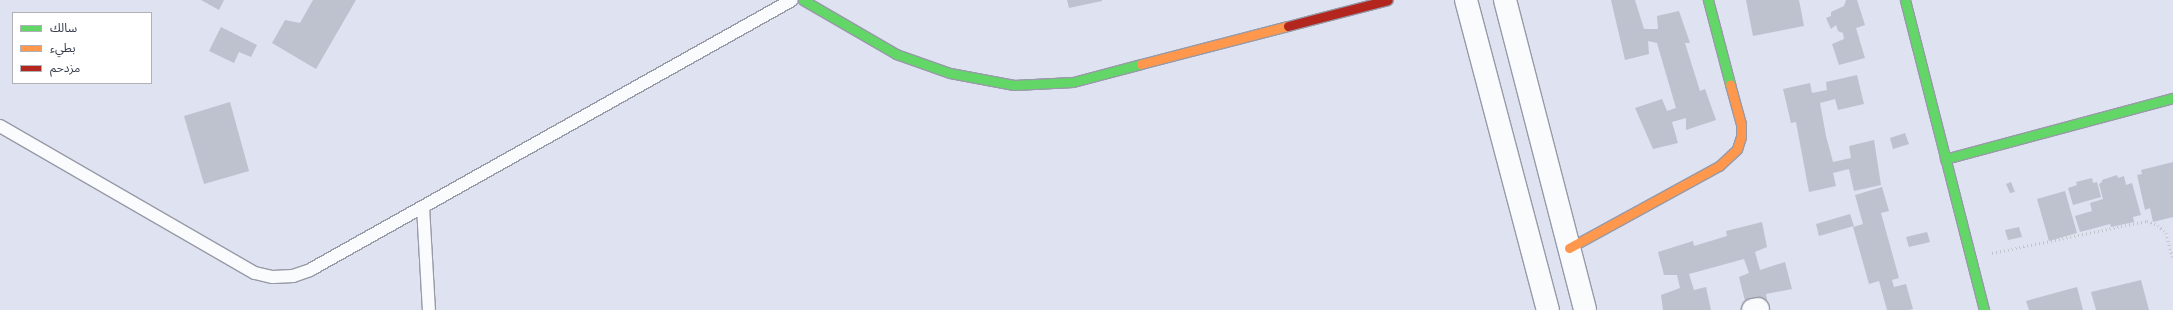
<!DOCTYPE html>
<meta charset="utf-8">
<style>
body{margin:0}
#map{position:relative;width:2173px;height:310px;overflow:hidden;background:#dee2f1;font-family:"Noto Serif","Noto Sans Arabic",serif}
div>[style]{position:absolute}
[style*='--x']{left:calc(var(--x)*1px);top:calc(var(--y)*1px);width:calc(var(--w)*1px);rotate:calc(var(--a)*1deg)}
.building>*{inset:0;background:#bec2ce}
.path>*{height:2.5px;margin-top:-1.25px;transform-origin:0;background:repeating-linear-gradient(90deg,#c3c3ca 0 1px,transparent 0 4px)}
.roads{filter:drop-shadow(1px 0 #979aa7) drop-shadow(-1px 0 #979aa7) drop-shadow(0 1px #979aa7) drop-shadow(0 -1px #979aa7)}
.lane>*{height:12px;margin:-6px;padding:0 6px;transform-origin:6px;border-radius:6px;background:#fafbfd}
.street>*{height:22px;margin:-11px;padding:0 11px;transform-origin:11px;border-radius:11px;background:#fafbfd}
.fast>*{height:9px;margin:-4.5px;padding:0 4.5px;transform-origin:4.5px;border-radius:4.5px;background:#63d668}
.slow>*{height:9px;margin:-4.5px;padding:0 4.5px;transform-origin:4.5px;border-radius:4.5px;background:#ff974d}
.jam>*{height:9px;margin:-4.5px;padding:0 4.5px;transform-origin:4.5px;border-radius:4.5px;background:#b3261e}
span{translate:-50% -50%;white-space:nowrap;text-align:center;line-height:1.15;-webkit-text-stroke:3.5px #fff;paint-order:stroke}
.legend{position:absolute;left:12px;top:12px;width:140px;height:72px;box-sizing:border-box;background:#fff;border:1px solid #afb1b7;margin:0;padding:5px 7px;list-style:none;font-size:12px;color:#383c4a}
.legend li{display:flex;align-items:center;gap:8px;height:20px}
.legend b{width:20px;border:1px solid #afb1b7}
</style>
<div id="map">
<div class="building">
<div style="clip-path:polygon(201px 0,224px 0,219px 10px)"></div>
<div style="clip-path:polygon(313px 0,356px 0,316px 69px,272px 43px,285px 20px,300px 23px)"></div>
<div style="clip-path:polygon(1067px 0,1102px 0,1102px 1px,1069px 8px)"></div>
<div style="clip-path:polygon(1611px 0,1635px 0,1644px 29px,1658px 29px,1657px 16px,1679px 11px,1690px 43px,1685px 43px,1700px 91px,1705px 89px,1716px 120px,1686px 130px,1686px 118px,1672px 122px,1678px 143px,1653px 149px,1635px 108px,1662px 99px,1667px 111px,1676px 108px,1666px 74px,1657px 43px,1648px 41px,1649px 54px,1625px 60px)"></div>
<div style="clip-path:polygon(1746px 0,1799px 0,1804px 26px,1753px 36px)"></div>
<div style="clip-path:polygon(1846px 0,1857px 0,1865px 25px,1856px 28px,1865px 58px,1839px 65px,1832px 44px,1844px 39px,1843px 33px,1838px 31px,1836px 25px,1831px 29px,1826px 18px,1831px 16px,1831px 12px,1844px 6px)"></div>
<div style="clip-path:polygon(221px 27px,257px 45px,251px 57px,239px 52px,234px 63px,209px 51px)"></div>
<div style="clip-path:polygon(1857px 75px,1864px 104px,1838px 110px,1835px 99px,1820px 103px,1826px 136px,1833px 162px,1851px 158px,1849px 146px,1874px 140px,1881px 185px,1854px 191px,1849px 169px,1833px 173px,1836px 186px,1809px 192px,1796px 122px,1791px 123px,1783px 89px,1810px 83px,1812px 93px,1827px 90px,1826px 82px)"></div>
<div style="clip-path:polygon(230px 102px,249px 171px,204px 184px,184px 116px)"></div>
<div style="clip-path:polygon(1905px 133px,1909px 144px,1893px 149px,1890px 138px)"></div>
<div style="clip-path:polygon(2173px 162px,2173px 217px,2153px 222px,2150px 208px,2145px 210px,2137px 175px,2142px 174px,2141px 170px)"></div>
<div style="clip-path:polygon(2117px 175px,2118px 178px,2124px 176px,2126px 185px,2132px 183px,2141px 215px,2133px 217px,2134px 222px,2111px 227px,2110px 224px,2080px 232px,2075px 216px,2092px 211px,2090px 203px,2103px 199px,2099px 184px,2102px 182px,2102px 180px)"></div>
<div style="clip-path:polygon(2092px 178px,2093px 183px,2097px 182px,2101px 197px,2073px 205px,2068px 188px,2077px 185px,2076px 182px)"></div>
<div style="clip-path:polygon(2011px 182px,2015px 192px,2010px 193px,2006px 184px)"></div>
<div style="clip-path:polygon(1882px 187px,1889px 211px,1881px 213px,1899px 278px,1892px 280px,1894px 287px,1906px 284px,1913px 309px,1909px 310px,1887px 310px,1879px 281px,1869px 284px,1853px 227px,1863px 224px,1855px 195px)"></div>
<div style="clip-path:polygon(2065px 191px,2077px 233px,2049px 241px,2037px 199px)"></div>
<div style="clip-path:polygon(1850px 214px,1854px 226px,1819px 236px,1816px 224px)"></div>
<div style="clip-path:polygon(1762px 222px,1767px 247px,1755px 252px,1760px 270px,1785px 262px,1792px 289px,1766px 294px,1767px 300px,1746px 305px,1739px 277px,1749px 273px,1744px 259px,1689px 274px,1694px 290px,1706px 287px,1711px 310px,1663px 310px,1661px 295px,1680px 288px,1677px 275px,1664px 275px,1658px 252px,1693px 241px,1694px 246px,1727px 236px,1726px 231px)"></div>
<div style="clip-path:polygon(2019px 227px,2022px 237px,2008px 240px,2005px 230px)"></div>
<div style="clip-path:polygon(1927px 232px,1930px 242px,1909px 247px,1906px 237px)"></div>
<div style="clip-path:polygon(2141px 280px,2149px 310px,2096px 310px,2091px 292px)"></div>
<div style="clip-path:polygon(2077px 287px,2083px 310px,2029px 310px,2026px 301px)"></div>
</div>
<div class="path">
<div style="--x:1992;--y:253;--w:158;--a:-11.7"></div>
<div style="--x:2147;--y:221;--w:12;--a:20"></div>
<div style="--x:2158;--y:225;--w:11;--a:45"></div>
<div style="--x:2166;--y:233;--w:27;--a:75"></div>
</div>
<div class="roads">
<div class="lane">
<div style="--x:0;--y:126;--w:294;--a:30"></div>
<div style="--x:255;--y:273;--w:18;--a:13"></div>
<div style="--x:273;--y:277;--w:20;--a:-3"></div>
<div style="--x:293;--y:276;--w:18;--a:-19"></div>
<div style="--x:310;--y:270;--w:552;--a:-29.26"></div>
<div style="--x:423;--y:207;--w:103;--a:86.7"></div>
</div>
<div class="street">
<div style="--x:1466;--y:0;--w:321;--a:75.2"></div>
<div style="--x:1505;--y:0;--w:320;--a:75.5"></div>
<div style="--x:1753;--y:310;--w:5;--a:-11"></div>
</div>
<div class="fast">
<div style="--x:803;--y:0;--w:108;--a:30.1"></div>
<div style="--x:896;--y:54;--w:57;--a:19.4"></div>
<div style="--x:950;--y:73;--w:65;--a:10.6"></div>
<div style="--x:1014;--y:85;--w:59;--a:-2.9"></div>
<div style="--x:1073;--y:82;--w:70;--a:-14.8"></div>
<div style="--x:1708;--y:0;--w:87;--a:75.3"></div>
<div style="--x:1905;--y:0;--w:320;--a:75.7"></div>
<div style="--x:1945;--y:159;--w:236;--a:-15"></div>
</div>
<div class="slow">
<div style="--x:1141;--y:64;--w:152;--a:-14.5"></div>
<div style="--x:1569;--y:248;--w:171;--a:-28.7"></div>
<div style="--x:1719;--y:166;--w:25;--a:-43"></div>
<div style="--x:1737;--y:149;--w:13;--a:-72"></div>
<div style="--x:1741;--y:137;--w:13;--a:-90"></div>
<div style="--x:1741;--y:124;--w:41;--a:-105.4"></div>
</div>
<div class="jam">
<div style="--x:1288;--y:26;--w:103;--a:-14.6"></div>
</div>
</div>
<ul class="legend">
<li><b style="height:5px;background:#63d668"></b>سالك</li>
<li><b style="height:5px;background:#ff974d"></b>بطيء</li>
<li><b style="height:5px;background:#b3261e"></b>مزدحم</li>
</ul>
</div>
